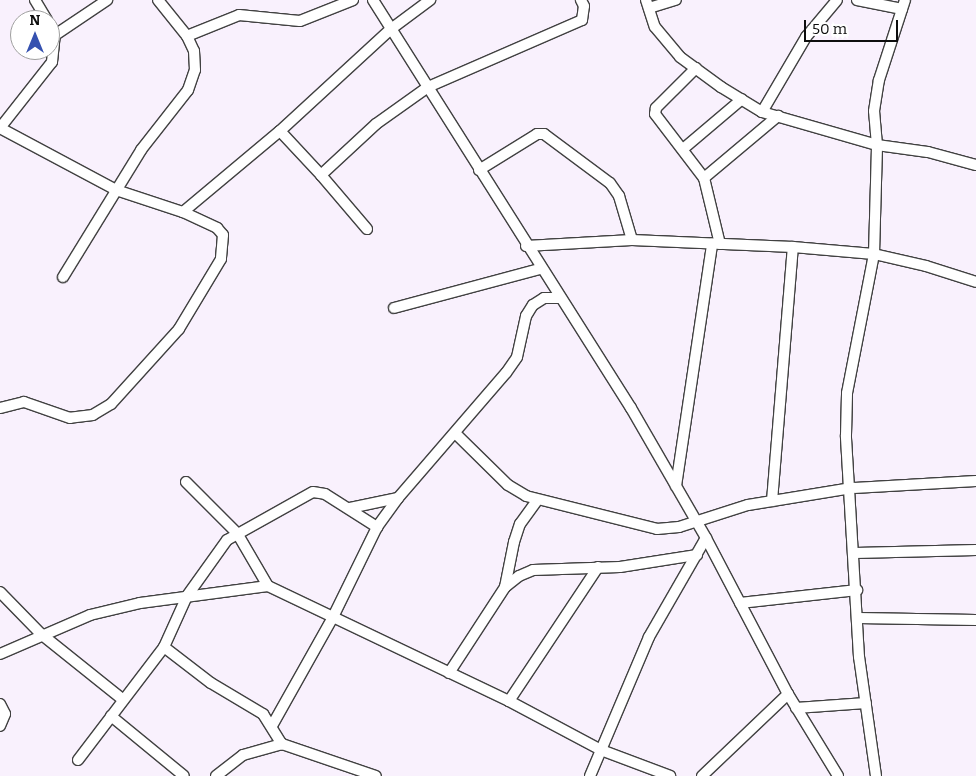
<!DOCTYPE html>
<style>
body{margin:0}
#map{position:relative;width:976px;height:776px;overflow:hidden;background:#f9f1fd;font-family:Bitter,serif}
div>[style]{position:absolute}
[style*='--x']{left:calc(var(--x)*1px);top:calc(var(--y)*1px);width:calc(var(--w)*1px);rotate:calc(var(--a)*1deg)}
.roads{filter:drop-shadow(1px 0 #414141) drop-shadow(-1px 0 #414141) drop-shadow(0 1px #414141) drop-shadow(0 -1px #414141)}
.minor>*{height:10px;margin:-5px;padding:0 5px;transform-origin:5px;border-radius:5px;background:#fff}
span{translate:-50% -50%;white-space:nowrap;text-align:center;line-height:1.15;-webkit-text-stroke:5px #fff;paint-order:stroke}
.north{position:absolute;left:10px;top:10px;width:50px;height:50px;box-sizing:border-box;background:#fff;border:1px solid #9f9f9f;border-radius:50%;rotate:0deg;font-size:14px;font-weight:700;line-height:20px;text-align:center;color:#0e0e0e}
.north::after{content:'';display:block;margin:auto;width:18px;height:22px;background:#3551b0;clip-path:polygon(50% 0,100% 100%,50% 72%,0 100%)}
.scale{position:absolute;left:804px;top:20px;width:94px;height:22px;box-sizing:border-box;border:2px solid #0e0e0e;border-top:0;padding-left:6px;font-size:15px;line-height:18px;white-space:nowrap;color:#0e0e0e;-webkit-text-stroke:4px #fff;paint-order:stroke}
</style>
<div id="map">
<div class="roads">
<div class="minor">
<div style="--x:35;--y:0;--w:23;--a:59"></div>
<div style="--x:373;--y:0;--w:483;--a:57.7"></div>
<div style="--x:631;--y:408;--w:150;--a:60"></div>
<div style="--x:706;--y:538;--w:176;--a:62.3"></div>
<div style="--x:788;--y:694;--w:96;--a:58.6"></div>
<div style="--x:646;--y:0;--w:28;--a:72"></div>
<div style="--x:655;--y:27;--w:39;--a:50"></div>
<div style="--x:680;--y:57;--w:51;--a:36.2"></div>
<div style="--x:721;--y:87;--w:48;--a:31.4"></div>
<div style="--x:762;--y:112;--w:120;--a:16"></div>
<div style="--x:877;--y:145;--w:51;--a:7.8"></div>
<div style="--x:928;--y:152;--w:50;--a:15.2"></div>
<div style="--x:857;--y:0;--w:46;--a:11.3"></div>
<div style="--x:649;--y:8;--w:28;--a:-17"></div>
<div style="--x:55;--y:35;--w:63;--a:-33.9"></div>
<div style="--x:187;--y:36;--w:56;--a:-22"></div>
<div style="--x:239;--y:15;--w:61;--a:5.6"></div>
<div style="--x:300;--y:21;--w:57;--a:-21.6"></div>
<div style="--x:696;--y:68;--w:57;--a:135"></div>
<div style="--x:656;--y:108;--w:6;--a:99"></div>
<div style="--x:655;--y:114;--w:81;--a:52.6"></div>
<div style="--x:704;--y:178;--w:68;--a:76.4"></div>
<div style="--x:762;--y:112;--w:87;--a:-59.6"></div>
<div style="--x:806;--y:37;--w:48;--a:-50"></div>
<div style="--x:0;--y:128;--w:132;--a:28.1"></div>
<div style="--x:116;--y:190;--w:71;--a:18.2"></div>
<div style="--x:183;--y:212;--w:38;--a:25"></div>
<div style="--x:217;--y:228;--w:9;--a:49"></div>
<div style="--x:223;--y:235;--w:24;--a:95"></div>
<div style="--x:221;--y:259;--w:82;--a:121"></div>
<div style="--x:179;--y:329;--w:101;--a:132.2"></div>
<div style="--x:111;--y:404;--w:21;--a:149"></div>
<div style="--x:93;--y:415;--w:23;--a:173"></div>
<div style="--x:70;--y:418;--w:49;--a:-160.8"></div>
<div style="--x:24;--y:402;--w:25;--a:166"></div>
<div style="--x:0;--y:128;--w:84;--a:-51.8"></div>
<div style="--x:52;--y:62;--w:27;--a:-84"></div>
<div style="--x:55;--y:35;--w:10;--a:-119"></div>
<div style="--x:280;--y:131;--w:60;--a:47"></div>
<div style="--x:321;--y:175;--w:75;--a:-42.8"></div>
<div style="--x:376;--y:124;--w:64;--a:-35.4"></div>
<div style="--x:428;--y:87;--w:168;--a:-23.5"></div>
<div style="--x:582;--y:20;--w:14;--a:-82"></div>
<div style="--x:584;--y:6;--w:7;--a:-117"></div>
<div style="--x:683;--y:149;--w:77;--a:-40.3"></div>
<div style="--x:479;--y:170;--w:68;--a:-31.8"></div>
<div style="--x:537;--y:134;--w:7;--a:0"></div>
<div style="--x:544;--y:134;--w:82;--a:36.6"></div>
<div style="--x:610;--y:183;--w:16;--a:55"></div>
<div style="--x:619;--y:196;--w:46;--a:73.5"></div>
<div style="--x:321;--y:175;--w:71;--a:49.6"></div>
<div style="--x:704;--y:178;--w:97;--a:-40"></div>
<div style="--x:183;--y:212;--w:126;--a:-39.9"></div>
<div style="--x:280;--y:131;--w:151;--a:-42.6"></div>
<div style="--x:391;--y:29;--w:49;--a:-36.6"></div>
<div style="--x:526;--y:246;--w:106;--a:-3.2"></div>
<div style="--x:632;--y:240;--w:161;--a:2.5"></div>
<div style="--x:793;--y:247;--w:81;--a:4.9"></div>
<div style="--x:874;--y:254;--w:53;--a:13"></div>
<div style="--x:926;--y:266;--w:52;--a:17.7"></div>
<div style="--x:63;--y:277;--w:149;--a:-58.4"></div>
<div style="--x:141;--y:150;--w:76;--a:-51.9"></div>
<div style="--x:188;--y:90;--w:21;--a:-71"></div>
<div style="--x:195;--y:70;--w:19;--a:-93"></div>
<div style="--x:194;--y:51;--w:17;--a:-115"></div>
<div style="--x:187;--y:36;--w:46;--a:-128.9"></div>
<div style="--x:394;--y:308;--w:151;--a:-15"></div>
<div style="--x:455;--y:433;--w:74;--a:44.5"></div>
<div style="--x:508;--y:485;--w:21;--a:31"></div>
<div style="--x:526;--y:496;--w:135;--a:14.1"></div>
<div style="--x:657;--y:529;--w:22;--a:-5"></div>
<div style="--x:679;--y:527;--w:72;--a:-17.7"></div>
<div style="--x:748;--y:505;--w:105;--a:-9.3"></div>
<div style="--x:852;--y:488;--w:124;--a:-3.2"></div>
<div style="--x:186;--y:482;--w:72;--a:45"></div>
<div style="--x:237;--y:533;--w:61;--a:59.7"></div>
<div style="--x:676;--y:486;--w:245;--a:-81.5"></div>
<div style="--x:772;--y:501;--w:255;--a:-85.3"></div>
<div style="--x:350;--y:508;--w:49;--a:-11.8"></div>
<div style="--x:855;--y:553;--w:121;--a:-1.4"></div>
<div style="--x:505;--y:587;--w:46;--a:-78.7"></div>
<div style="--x:514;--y:542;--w:19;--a:-72"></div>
<div style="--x:520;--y:524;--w:29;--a:-54"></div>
<div style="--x:0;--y:592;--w:59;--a:45.7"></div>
<div style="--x:41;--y:634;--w:104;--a:38.7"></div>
<div style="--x:740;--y:603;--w:118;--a:-6.3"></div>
<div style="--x:858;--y:618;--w:118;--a:1"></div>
<div style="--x:164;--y:647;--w:59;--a:37.5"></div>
<div style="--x:211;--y:683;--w:61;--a:30.8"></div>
<div style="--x:263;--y:714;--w:36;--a:58"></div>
<div style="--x:282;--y:744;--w:99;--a:18.8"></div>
<div style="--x:0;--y:654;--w:98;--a:-23.4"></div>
<div style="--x:90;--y:615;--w:51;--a:-13.5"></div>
<div style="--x:140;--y:603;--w:129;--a:-7.6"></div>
<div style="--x:268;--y:586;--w:267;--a:25.5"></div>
<div style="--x:509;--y:701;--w:104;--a:28"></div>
<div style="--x:601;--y:750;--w:74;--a:20.6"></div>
<div style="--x:449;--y:673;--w:103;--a:-56.9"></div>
<div style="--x:505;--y:587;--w:18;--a:-38"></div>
<div style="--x:519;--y:576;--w:15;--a:-23"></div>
<div style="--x:533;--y:570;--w:87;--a:-2"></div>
<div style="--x:620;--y:567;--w:78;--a:-8.9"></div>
<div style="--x:509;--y:701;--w:161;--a:-56.4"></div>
<div style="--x:0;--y:704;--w:11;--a:63"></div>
<div style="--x:5;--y:714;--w:13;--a:113"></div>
<div style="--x:796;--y:708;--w:70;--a:-4.1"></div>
<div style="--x:111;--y:716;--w:94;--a:39.4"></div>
<div style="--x:273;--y:724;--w:120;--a:-60.7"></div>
<div style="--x:332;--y:619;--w:102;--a:-63.9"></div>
<div style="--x:377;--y:527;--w:36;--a:-54"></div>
<div style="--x:398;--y:498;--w:165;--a:-49.2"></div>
<div style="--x:506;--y:373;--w:19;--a:-55"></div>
<div style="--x:517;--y:357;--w:42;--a:-77.6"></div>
<div style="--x:526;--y:316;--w:13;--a:-58"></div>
<div style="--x:533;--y:305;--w:13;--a:-32"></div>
<div style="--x:544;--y:298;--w:15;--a:0"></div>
<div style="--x:78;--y:760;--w:142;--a:-52.7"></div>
<div style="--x:164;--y:647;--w:56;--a:-65.7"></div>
<div style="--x:187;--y:596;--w:69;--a:-54.5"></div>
<div style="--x:227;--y:540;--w:98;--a:-29.2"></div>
<div style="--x:313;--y:492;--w:12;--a:9"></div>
<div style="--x:325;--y:494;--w:62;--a:32.4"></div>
<div style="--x:216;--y:776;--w:34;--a:-38"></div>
<div style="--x:243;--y:755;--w:41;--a:-15.8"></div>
<div style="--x:590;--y:776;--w:151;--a:-67"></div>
<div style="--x:649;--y:637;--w:114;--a:-60.1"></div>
<div style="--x:702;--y:776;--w:119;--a:-43.6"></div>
<div style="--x:876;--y:776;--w:120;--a:-98.1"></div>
<div style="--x:859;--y:657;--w:222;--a:-93.4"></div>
<div style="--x:846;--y:435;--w:42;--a:-88.6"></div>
<div style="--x:847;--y:393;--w:142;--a:-79"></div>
<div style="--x:874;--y:254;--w:109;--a:-88.4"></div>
<div style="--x:877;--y:145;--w:34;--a:-95"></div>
<div style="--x:874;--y:111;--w:31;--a:-81"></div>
<div style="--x:879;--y:80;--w:84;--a:-72"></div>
</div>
</div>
<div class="north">N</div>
<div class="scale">50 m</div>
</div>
